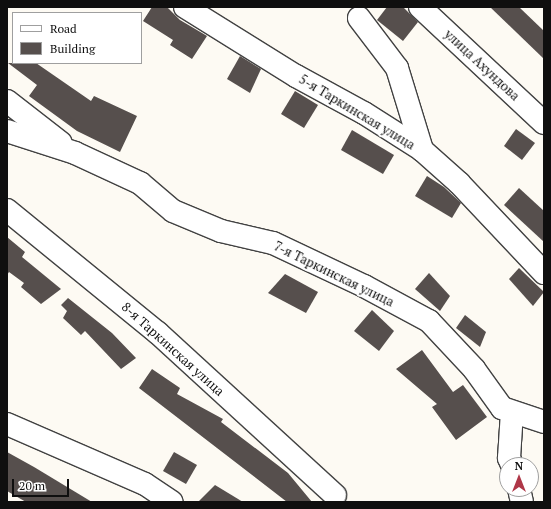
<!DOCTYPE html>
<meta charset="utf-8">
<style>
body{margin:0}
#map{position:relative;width:551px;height:509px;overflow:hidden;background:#fdfaf3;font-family:"PT Serif",serif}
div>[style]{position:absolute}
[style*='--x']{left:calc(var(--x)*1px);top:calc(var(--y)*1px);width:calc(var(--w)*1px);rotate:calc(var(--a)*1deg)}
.building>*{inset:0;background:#564f4d}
.roads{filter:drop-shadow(1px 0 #424242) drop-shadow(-1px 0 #424242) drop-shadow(0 1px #424242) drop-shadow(0 -1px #424242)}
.street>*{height:22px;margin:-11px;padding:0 11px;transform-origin:11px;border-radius:11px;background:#fff}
span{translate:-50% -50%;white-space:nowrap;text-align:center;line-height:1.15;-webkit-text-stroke:4px #fff;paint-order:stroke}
.street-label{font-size:13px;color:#0f0f0f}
.frame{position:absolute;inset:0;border:8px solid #0f0f0f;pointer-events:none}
.legend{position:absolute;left:12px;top:12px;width:130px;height:52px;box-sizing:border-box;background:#fff;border:1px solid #9f9f9f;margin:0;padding:5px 7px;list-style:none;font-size:12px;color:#0f0f0f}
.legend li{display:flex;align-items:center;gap:8px;height:20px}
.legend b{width:20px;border:1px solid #9f9f9f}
.north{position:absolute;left:499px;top:457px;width:40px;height:40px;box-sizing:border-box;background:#fff;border:1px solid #9f9f9f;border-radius:50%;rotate:0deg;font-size:11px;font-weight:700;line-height:16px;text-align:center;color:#0f0f0f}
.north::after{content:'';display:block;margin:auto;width:14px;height:18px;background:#af3748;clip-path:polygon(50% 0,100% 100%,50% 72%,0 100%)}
.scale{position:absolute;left:12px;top:479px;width:57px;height:18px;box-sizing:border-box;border:2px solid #0f0f0f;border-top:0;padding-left:5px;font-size:12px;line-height:14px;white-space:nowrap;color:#0f0f0f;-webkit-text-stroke:3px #fff;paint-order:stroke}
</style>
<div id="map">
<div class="building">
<div style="clip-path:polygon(152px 7px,167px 7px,180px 20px,207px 36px,192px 59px,170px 45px,173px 40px,143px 21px)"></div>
<div style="clip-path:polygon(387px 7px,403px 7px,418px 22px,403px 41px,377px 20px)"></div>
<div style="clip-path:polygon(490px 7px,519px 7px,544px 31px,544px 59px)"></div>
<div style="clip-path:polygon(240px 56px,261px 69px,250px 93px,227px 79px)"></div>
<div style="clip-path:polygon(8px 63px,36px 63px,91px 101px,94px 96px,137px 116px,120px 152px,77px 131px,29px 96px,37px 85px)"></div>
<div style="clip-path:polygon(295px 91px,318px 105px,304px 128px,281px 114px)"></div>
<div style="clip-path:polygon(516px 129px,535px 143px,522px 160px,504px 146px)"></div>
<div style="clip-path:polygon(352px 130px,394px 155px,383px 174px,341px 150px)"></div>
<div style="clip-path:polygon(427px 176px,444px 187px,461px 203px,452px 218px,415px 196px)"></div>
<div style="clip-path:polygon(519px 188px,544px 211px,544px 242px,504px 205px)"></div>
<div style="clip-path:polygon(7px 237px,25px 252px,22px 257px,61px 289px,41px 304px,21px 287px,24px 283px,9px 272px,7px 275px)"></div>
<div style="clip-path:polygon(519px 268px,544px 292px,533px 306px,509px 279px)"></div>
<div style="clip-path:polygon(429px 273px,450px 296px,440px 311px,415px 289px)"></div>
<div style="clip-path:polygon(285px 274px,318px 292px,306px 313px,268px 293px)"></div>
<div style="clip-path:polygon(68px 298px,112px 333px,136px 358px,121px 369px,85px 331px,81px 335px,63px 318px,67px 311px,61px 305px)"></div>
<div style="clip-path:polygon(372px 310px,394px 331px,379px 351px,354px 331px)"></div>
<div style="clip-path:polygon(465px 315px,486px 332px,480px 347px,456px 328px)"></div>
<div style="clip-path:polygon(422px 350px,453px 392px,463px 385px,487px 417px,456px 440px,432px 407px,437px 404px,396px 369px)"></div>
<div style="clip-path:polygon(152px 369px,180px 388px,177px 394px,223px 419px,221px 422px,288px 473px,312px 502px,287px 502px,139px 388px)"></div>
<div style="clip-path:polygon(7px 452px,34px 467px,92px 502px,26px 502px,7px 491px)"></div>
<div style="clip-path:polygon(174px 452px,197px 465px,186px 484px,163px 471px)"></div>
<div style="clip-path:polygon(215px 485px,243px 502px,198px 502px)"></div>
</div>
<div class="roads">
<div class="street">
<div style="--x:185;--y:7;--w:131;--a:31.9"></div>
<div style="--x:296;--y:76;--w:77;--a:28.6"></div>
<div style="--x:364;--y:113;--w:69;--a:32.5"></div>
<div style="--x:422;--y:150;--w:50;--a:41.7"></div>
<div style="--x:459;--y:183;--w:124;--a:46.6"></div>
<div style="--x:420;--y:7;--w:170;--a:43.1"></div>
<div style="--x:359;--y:18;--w:63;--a:52.8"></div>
<div style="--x:397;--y:68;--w:86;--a:73"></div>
<div style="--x:7;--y:101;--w:68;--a:37.9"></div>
<div style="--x:7;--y:131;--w:71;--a:17.9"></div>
<div style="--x:75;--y:153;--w:72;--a:24.8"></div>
<div style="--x:140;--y:183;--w:43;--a:40.3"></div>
<div style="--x:173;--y:211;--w:52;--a:22.6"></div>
<div style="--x:221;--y:231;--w:53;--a:13"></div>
<div style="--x:273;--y:243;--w:101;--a:25.3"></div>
<div style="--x:364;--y:286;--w:74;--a:28.3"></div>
<div style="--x:429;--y:321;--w:66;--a:46.8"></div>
<div style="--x:474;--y:369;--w:48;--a:54.3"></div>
<div style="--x:502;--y:408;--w:44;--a:18.4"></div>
<div style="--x:7;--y:210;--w:195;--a:39.2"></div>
<div style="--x:158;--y:333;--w:240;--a:42.5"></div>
<div style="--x:7;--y:424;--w:150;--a:23.5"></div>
<div style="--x:145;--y:484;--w:32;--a:34"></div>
<div style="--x:512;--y:465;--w:8;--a:-113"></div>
<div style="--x:509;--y:458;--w:46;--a:-86.3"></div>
<div style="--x:519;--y:489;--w:13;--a:77"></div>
</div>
</div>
<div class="street-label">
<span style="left:482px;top:65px;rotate:43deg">улица Ахундова</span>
<span style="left:357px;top:112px;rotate:31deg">5-я Таркинская улица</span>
<span style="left:334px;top:274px;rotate:26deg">7-я Таркинская улица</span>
<span style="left:173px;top:349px;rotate:42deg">8-я Таркинская улица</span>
</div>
<div class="frame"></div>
<ul class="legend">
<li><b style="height:5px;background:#fff"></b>Road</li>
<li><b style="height:11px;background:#564f4d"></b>Building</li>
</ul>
<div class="north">N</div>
<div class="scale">20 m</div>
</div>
